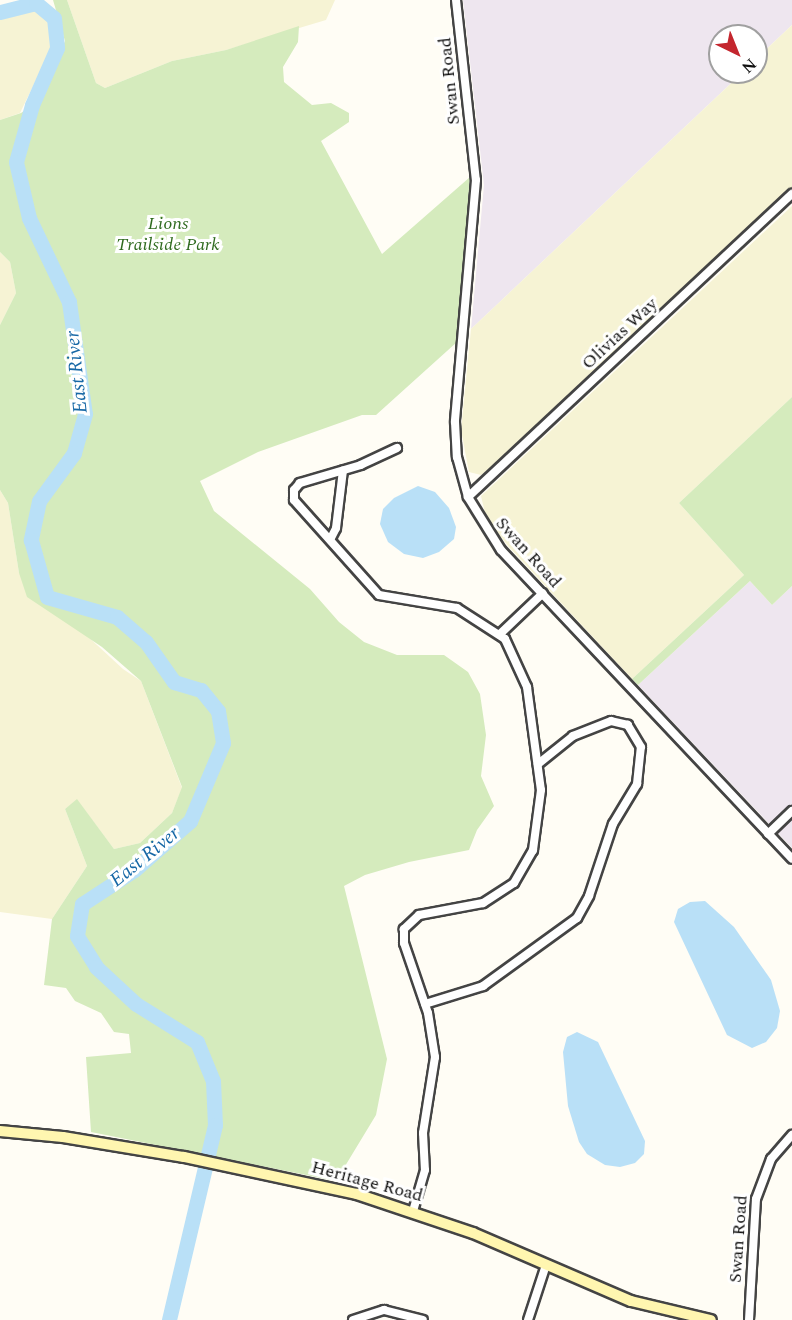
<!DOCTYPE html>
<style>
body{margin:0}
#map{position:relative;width:792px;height:1320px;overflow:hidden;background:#fffdf5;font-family:Spectral,serif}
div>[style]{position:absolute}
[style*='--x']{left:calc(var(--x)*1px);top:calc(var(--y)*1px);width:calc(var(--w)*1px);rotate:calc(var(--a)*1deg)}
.industrial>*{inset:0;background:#eee6ef}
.farmland>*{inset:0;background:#f6f3d4}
.green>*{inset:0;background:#d5ebbd}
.water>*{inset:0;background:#b9e0f7}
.river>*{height:15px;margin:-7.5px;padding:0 7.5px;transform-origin:7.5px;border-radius:7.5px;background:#b9e0f7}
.roads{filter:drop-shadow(2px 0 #444) drop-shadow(-2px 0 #444) drop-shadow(0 2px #444) drop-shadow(0 -2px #444)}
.minor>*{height:8px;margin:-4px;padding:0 4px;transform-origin:4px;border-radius:4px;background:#fff}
.secondary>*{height:10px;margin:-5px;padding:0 5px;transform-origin:5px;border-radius:5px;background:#fff6b0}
span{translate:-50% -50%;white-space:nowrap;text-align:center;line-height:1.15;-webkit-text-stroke:6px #fff;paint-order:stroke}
.street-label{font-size:18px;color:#111}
.park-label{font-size:18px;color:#2f6b1f;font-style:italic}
.water-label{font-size:20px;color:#1768a6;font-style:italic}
.north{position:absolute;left:708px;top:24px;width:60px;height:60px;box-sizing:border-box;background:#fff;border:2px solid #a0a0a0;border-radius:50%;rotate:137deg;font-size:16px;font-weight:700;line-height:24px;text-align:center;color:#111}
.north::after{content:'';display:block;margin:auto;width:21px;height:27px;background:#c4262e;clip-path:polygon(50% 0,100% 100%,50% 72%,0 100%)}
</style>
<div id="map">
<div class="industrial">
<div style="clip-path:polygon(463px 0,792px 0,792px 25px,756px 59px,756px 36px,720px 36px,720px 72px,743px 72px,471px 329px,484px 185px)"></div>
<div style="clip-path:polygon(750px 581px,772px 605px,792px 586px,792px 848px,638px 685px)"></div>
</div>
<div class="farmland">
<div style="clip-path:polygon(67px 0,335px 0,326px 20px,226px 50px,172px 61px,105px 88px,96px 83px)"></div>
<div style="clip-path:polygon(35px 9px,50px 24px,52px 47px,20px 113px,0 120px,0 18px)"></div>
<div style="clip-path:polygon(792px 25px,792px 188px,494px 465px,481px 475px,469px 472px,461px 430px,471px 329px,743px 72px,756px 72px,756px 59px)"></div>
<div style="clip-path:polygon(792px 206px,792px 397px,679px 503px,744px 575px,632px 679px,508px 546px,486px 517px,481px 496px)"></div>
<div style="clip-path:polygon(0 252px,10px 262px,16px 293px,0 325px)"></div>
<div style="clip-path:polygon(0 490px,8px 503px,19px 573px,123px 669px,141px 681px,182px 788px,172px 813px,140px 843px,114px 849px,77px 800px,65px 809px,87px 866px,52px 919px,0 912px)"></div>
</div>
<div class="green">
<div style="clip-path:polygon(53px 0,67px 0,96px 83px,105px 88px,172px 61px,226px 50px,299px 26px,298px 42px,283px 67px,284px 82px,312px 105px,331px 103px,349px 113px,349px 122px,321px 141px,382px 254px,470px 177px,457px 342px,376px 415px,362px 415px,258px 452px,200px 481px,214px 511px,310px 589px,339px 622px,364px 642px,397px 655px,444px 655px,468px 672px,480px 694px,486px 735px,481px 776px,494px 806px,477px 830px,469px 850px,409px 862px,365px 875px,344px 886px,387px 1059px,376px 1115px,336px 1181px,91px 1132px,86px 1057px,131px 1053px,129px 1034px,114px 1032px,101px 1013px,75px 1001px,66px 988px,44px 985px,52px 919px,87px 866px,65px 809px,77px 799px,114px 849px,140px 843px,172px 813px,182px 787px,141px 681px,102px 647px,27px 597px,19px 573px,8px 503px,0 490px,0 325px,16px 293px,10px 262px,0 252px,0 120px,21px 113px,41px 99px,65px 41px)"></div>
<div style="clip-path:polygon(792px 397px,792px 586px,772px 605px,750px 581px,638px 685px,632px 679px,744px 575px,679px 503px)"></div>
</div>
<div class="water">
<div style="clip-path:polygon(418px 486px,435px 492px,449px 508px,456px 527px,454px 539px,439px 552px,423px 558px,404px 554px,388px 542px,380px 524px,383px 509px,394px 498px)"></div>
<div style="clip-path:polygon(705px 901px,734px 927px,771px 980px,780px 1011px,777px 1028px,766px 1042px,752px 1048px,727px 1035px,674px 922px,678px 909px,690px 902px)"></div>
<div style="clip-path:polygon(577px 1032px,598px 1042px,645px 1141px,644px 1154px,635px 1163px,620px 1167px,605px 1165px,587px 1154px,579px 1142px,568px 1106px,563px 1052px,567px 1037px)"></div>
</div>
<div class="river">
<div style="--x:0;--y:12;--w:37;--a:-14"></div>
<div style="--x:36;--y:3;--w:23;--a:40"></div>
<div style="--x:54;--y:18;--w:30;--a:84"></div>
<div style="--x:57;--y:48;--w:62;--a:113.7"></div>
<div style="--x:32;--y:105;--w:59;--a:105.7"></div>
<div style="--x:16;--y:162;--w:57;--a:76.9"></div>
<div style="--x:29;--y:218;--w:93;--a:64.5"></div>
<div style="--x:69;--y:302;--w:113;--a:81.9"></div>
<div style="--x:85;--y:414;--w:41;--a:105.8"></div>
<div style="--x:74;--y:453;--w:59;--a:126.1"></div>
<div style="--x:39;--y:501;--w:40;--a:102"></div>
<div style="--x:31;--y:540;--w:59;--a:74.3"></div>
<div style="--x:47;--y:597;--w:73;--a:15.9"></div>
<div style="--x:117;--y:617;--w:38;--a:41"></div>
<div style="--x:146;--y:642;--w:49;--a:55"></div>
<div style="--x:174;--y:682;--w:28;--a:17"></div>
<div style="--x:201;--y:690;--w:27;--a:51"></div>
<div style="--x:218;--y:711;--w:32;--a:81"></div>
<div style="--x:223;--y:743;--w:85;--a:112.9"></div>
<div style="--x:190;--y:821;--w:74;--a:138.8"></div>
<div style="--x:134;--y:870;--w:62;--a:146.8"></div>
<div style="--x:82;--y:904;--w:32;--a:99"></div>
<div style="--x:77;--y:936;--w:36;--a:58"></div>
<div style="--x:96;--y:967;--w:54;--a:42.8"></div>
<div style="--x:136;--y:1004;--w:72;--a:31.9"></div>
<div style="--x:197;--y:1042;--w:42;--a:67.7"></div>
<div style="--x:213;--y:1081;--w:44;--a:87.4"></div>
<div style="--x:215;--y:1125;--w:200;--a:103.3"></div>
</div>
<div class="roads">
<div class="minor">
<div style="--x:456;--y:0;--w:181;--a:83.7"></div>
<div style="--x:476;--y:180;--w:243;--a:95"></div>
<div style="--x:455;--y:422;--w:35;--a:87"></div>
<div style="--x:457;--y:457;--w:41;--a:74.6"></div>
<div style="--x:468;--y:497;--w:62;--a:58.1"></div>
<div style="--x:501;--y:550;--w:424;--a:46.7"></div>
<div style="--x:397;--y:448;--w:40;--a:155"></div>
<div style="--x:361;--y:465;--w:64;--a:163.6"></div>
<div style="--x:300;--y:483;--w:9;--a:131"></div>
<div style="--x:294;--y:490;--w:10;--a:90"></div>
<div style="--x:294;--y:500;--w:127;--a:48.2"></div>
<div style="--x:379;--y:595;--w:79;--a:9.5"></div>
<div style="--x:457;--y:608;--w:57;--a:32.9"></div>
<div style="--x:505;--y:639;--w:53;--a:65.4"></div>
<div style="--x:527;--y:687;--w:104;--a:82.3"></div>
<div style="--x:541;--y:790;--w:61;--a:97.6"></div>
<div style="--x:533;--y:850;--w:38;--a:120"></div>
<div style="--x:514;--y:883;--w:37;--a:147"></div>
<div style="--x:483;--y:903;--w:65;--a:169.4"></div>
<div style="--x:419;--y:915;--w:21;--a:137"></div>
<div style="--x:404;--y:929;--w:14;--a:90"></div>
<div style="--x:404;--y:943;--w:74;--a:71.1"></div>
<div style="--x:428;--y:1013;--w:45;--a:81"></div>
<div style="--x:435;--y:1057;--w:77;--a:99"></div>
<div style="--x:423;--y:1133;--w:37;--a:87"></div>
<div style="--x:425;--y:1170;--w:43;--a:106.3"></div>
<div style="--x:468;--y:497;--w:444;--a:-43.1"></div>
<div style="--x:331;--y:538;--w:11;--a:-63"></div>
<div style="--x:336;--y:528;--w:58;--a:-83.1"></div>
<div style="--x:500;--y:634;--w:59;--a:-43.6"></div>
<div style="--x:768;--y:834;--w:33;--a:-44"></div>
<div style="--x:425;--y:1004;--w:61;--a:-17.2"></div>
<div style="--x:483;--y:986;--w:116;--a:-35.9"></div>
<div style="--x:577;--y:918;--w:25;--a:-61"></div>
<div style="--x:589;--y:896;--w:76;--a:-71.6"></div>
<div style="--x:613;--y:824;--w:47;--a:-59"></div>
<div style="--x:637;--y:784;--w:37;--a:-84"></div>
<div style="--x:641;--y:747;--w:26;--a:-121"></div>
<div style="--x:628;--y:725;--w:17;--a:-167"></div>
<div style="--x:611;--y:721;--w:41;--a:158.5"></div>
<div style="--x:573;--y:736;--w:45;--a:141.3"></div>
<div style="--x:353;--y:1320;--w:33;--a:-18"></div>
<div style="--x:384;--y:1310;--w:40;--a:14.4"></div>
<div style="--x:528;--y:1320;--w:58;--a:-71.9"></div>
<div style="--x:749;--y:1320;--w:121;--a:-86.7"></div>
<div style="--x:756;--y:1199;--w:43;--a:-69.4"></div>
<div style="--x:771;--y:1159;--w:32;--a:-49"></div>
</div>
<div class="secondary">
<div style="--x:0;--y:1131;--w:63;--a:5.4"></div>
<div style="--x:63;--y:1137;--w:123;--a:9.4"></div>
<div style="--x:184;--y:1157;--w:177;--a:12.1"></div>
<div style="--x:357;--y:1194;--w:122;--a:18.6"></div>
<div style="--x:473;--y:1233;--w:172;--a:23.3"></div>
<div style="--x:631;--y:1301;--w:82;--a:13.4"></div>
</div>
</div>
<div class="street-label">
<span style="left:450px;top:81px;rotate:-96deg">Swan Road</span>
<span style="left:620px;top:334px;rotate:-43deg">Olivias Way</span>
<span style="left:528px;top:553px;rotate:48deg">Swan Road</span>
<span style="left:367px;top:1182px;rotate:15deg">Heritage Road</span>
<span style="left:739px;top:1239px;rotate:-86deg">Swan Road</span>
</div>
<div class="park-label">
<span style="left:168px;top:235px">Lions<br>Trailside Park</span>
</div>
<div class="water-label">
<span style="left:77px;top:372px;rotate:-96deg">East River</span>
<span style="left:145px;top:857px;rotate:-39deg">East River</span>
</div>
<div class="north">N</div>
</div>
